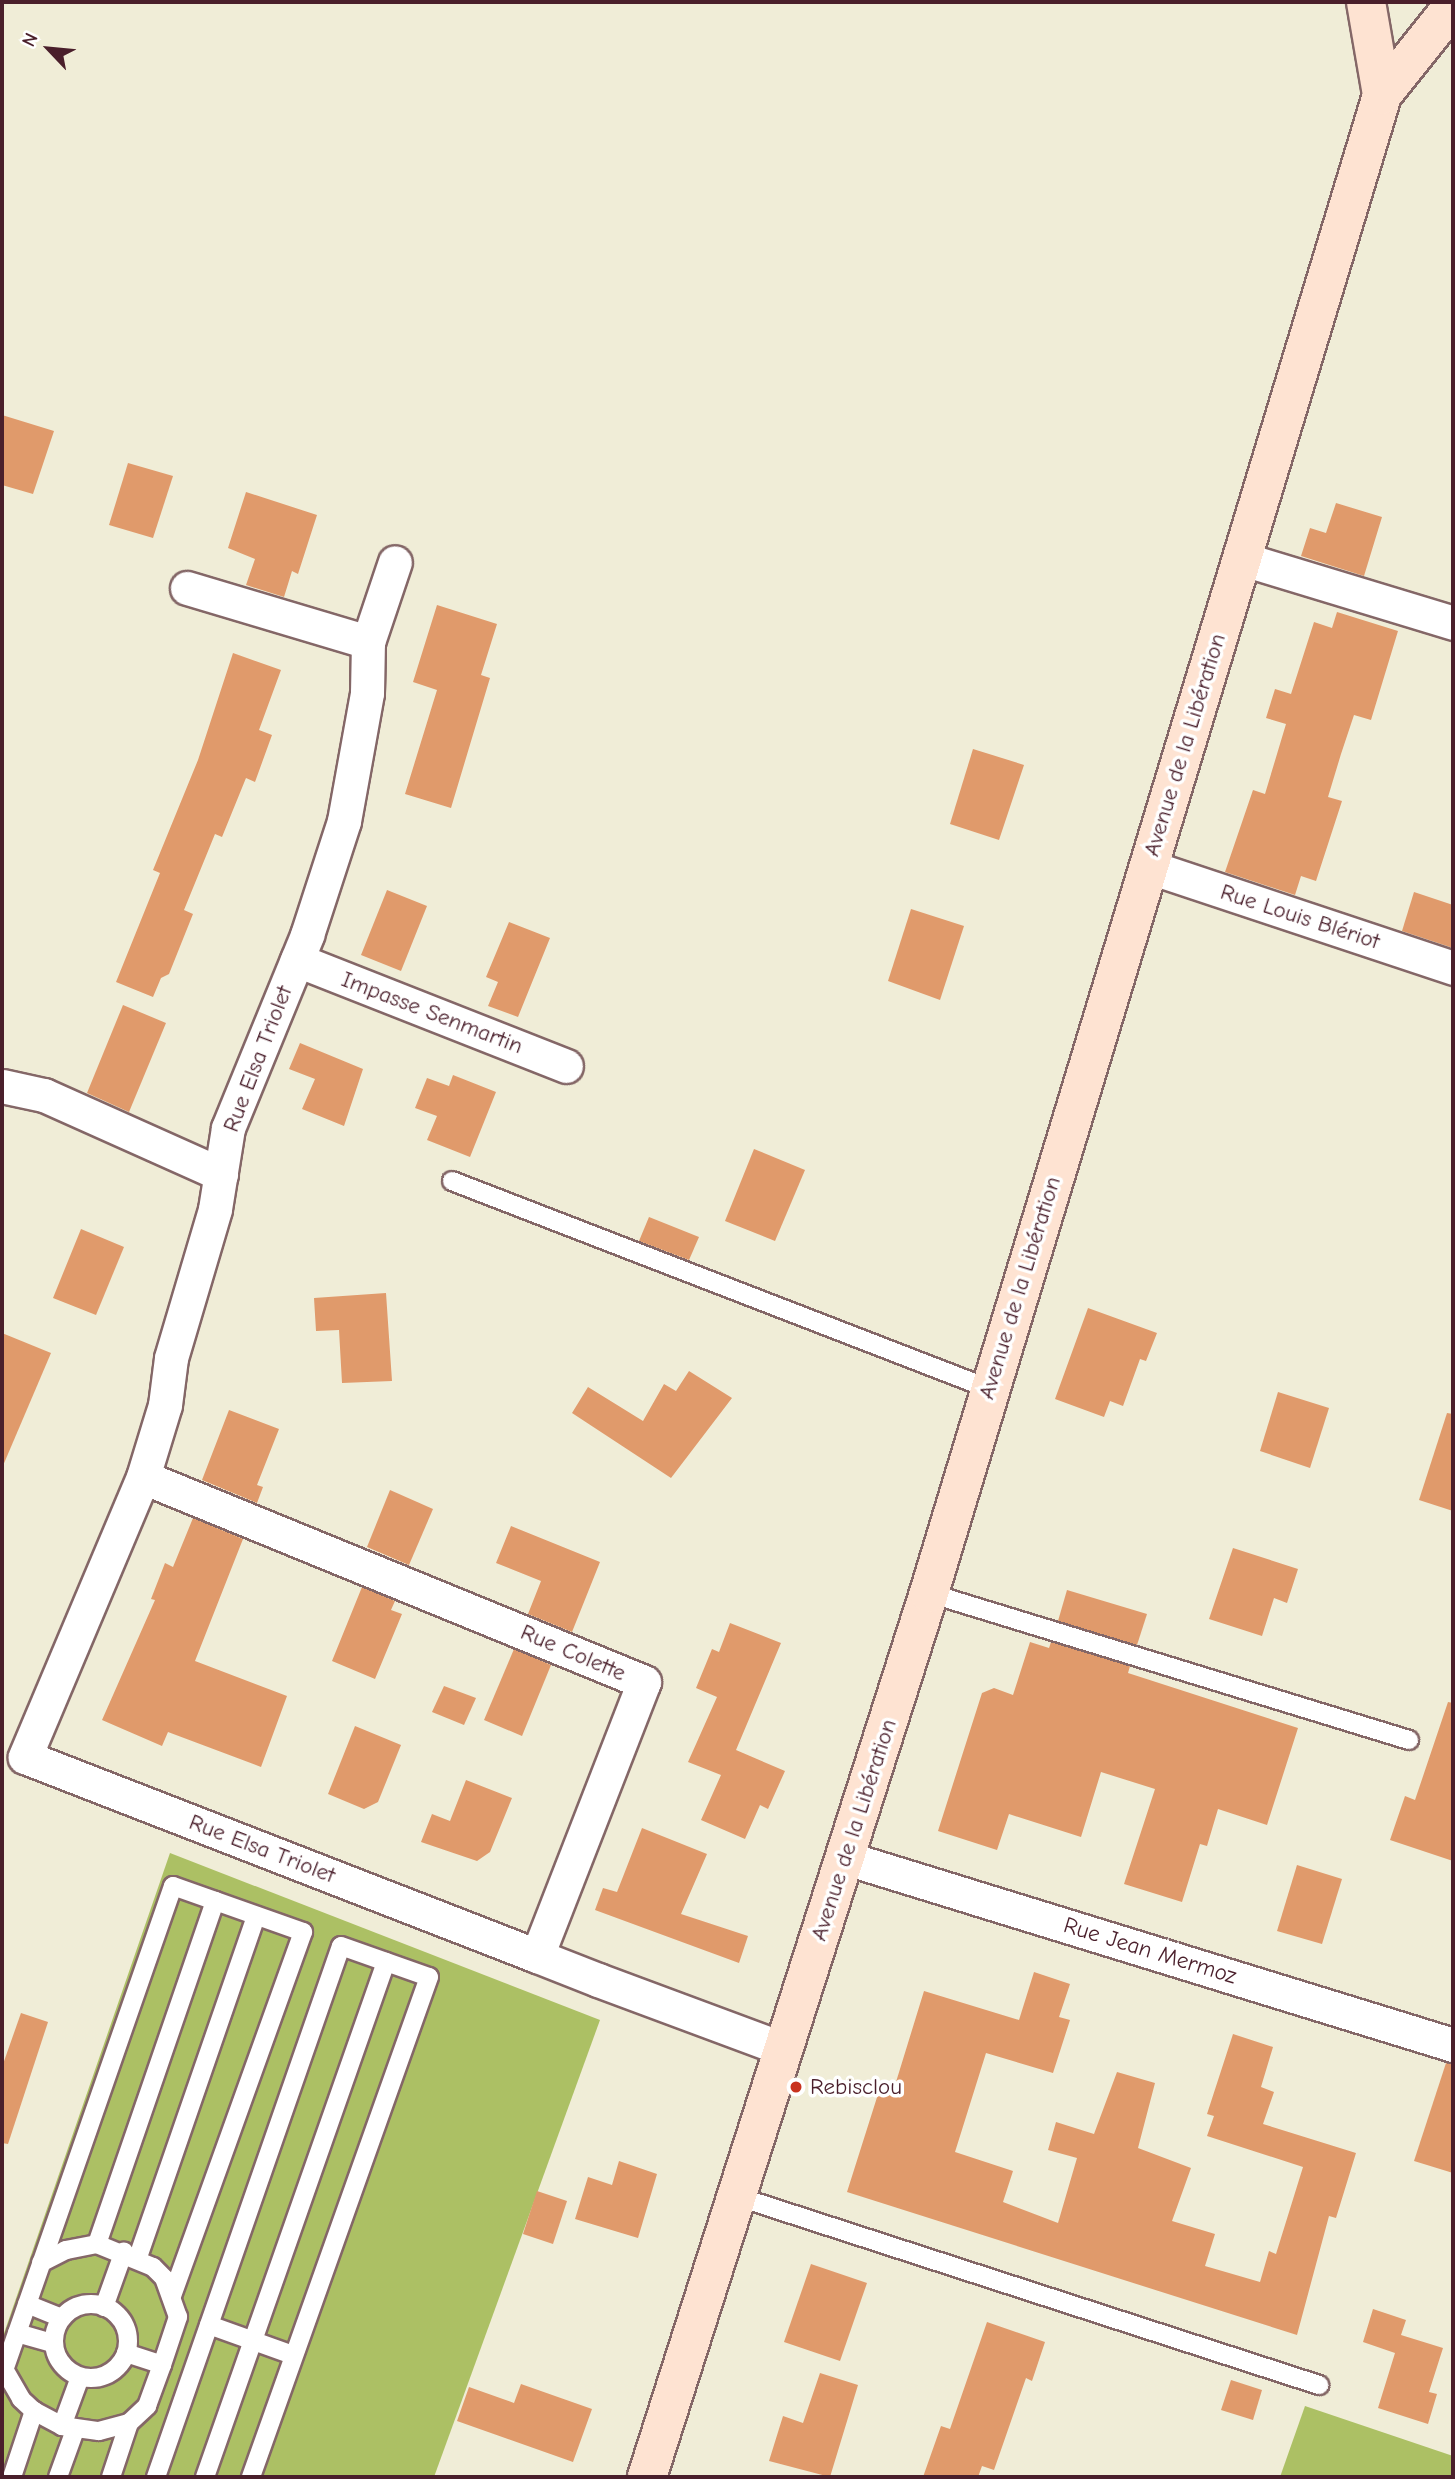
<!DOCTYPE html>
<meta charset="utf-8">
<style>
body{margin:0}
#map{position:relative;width:1455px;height:2479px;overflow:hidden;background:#f0edd7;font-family:"Comic Neue",sans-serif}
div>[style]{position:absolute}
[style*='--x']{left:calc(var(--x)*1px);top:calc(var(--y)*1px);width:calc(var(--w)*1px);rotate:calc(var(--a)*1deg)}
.green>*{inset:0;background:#acc064}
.building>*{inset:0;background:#e09a6b}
.roads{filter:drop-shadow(2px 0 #846767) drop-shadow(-2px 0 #846767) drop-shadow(0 2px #846767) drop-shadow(0 -2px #846767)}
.lane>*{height:18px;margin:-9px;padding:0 9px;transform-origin:9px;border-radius:9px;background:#fff}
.lane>.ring{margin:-9px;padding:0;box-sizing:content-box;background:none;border:18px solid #fff;border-radius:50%}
.street>*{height:33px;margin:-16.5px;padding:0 16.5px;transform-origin:16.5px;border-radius:16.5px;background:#fff}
.secondary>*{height:38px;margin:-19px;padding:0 19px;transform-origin:19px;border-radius:19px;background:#fee3d2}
.dots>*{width:19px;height:19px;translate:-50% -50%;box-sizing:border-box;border:4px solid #fff;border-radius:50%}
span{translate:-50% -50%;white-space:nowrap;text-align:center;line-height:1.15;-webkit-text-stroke:7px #fff;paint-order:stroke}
.street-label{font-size:23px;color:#4a1f2b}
.poi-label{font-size:23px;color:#4a1f2b}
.left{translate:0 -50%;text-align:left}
.frame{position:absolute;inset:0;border:4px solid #4a1f2b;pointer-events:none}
.north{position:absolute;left:14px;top:14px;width:70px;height:70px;-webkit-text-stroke:5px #fff;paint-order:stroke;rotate:296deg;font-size:19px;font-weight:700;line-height:28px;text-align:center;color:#4a1f2b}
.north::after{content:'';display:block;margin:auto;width:24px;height:32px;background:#4a1f2b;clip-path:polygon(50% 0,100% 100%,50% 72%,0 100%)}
</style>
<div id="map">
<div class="green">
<div style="clip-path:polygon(170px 1853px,600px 2020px,434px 2477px,2px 2477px,2px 2339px)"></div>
<div style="clip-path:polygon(1305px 2406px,1453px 2456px,1453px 2477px,1280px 2477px)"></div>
</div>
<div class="building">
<div style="clip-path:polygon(2px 415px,54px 431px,33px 494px,2px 485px)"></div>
<div style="clip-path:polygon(128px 463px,173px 476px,153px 538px,109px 525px)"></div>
<div style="clip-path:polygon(246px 492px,317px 515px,298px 574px,292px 571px,284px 597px,246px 585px,255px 559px,228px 548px)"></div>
<div style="clip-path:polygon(1336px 503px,1382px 517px,1364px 576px,1301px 556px,1310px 528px,1326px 533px)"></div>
<div style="clip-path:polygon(437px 605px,497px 624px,481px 675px,490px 678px,451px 808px,405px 794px,437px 690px,413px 682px)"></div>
<div style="clip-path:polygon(1337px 612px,1398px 631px,1371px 720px,1354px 715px,1341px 754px,1328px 797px,1342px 801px,1316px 881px,1301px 876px,1295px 895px,1225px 872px,1253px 790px,1265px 794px,1286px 724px,1266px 718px,1275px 689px,1291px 694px,1314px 622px,1332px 628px)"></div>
<div style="clip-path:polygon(233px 653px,281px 670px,259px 730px,272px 735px,255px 782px,246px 778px,222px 837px,215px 834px,184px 910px,193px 914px,169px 974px,161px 978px,153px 997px,116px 982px,160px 873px,153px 870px,198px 760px)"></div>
<div style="clip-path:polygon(973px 749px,1024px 765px,999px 840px,950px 824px)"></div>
<div style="clip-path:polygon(387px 890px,427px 906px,401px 971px,361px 955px)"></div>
<div style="clip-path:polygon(1414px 892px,1453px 905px,1453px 948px,1402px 931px)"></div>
<div style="clip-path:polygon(911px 909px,964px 926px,940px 1000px,888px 981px)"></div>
<div style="clip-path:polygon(509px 922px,550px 938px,518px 1017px,488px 1006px,498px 982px,486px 977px)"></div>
<div style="clip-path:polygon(123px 1005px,166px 1023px,129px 1112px,87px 1093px)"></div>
<div style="clip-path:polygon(300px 1043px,363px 1069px,344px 1126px,302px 1109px,315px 1079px,289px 1069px)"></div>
<div style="clip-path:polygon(453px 1075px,496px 1092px,470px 1157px,427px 1140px,437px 1116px,415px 1108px,427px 1078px,449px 1086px)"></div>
<div style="clip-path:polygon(754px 1149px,805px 1170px,775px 1241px,725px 1221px)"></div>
<div style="clip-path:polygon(649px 1217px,699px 1237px,689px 1260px,639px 1241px)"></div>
<div style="clip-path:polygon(81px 1229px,124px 1247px,96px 1315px,53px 1298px)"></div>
<div style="clip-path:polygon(386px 1293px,392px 1381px,342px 1383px,339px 1330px,316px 1331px,314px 1298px)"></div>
<div style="clip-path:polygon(1088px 1308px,1157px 1333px,1146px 1361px,1140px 1359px,1123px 1406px,1110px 1401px,1104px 1417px,1055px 1399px)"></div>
<div style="clip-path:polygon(2px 1333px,51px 1353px,2px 1468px)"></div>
<div style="clip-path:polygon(689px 1371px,732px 1398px,671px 1478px,572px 1413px,588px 1387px,643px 1421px,664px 1384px,676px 1391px)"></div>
<div style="clip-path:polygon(1278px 1392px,1329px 1408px,1310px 1468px,1260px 1451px)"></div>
<div style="clip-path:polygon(229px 1410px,279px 1429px,257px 1485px,263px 1487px,257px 1503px,202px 1480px)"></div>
<div style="clip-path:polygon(1447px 1413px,1453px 1414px,1453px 1511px,1419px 1500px)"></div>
<div style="clip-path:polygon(390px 1490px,433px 1509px,409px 1565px,367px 1547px)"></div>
<div style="clip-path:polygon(193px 1518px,243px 1539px,195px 1661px,287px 1696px,261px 1767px,168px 1732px,162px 1746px,102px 1720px,155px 1600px,151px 1599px,165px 1563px,173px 1567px)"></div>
<div style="clip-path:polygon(511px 1526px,600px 1562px,572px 1632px,528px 1614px,541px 1581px,496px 1563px)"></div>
<div style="clip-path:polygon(1233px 1548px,1298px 1569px,1287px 1603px,1274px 1598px,1262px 1636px,1209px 1619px)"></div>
<div style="clip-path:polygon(362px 1587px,395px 1601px,391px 1610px,402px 1614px,375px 1679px,332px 1661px)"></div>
<div style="clip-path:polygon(1067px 1590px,1147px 1614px,1137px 1645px,1058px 1621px)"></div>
<div style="clip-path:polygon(730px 1623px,781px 1643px,736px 1750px,785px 1771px,768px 1809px,760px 1805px,745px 1839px,701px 1820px,721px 1775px,688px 1762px,717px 1697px,696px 1688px,712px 1649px,719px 1652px)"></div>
<div style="clip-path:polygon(1030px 1642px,1049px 1648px,1051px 1642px,1130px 1666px,1128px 1673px,1298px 1728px,1267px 1825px,1218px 1809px,1207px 1846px,1200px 1844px,1182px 1902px,1124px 1884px,1155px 1789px,1101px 1772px,1081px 1837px,1009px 1814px,997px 1850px,938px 1831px,982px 1693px,994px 1688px,1013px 1695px)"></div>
<div style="clip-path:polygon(514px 1649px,551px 1665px,522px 1736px,484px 1720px)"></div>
<div style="clip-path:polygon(444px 1686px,476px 1698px,464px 1725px,432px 1712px)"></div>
<div style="clip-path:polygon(1448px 1702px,1453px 1703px,1453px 1861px,1390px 1840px,1405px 1796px,1415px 1800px)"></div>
<div style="clip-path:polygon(355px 1726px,401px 1745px,378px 1802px,364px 1809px,328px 1794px)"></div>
<div style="clip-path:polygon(466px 1780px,512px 1798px,490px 1852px,477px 1861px,421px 1842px,432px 1814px,450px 1821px)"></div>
<div style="clip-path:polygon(642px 1828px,707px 1854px,681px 1914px,748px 1936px,739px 1963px,595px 1910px,603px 1888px,617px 1892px)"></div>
<div style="clip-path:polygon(1297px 1865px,1342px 1879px,1322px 1944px,1277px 1931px)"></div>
<div style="clip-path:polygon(1034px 1972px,1070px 1984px,1059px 2017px,1070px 2020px,1053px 2073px,986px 2053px,955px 2152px,1013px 2171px,1003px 2202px,1058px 2223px,1077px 2158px,1048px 2150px,1056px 2122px,1094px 2134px,1117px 2072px,1155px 2083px,1138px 2148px,1191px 2168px,1172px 2221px,1215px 2234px,1205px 2266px,1260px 2282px,1269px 2251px,1276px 2254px,1303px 2167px,1207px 2136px,1214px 2116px,1207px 2114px,1233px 2034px,1273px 2047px,1261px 2087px,1274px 2092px,1263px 2124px,1356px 2153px,1336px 2218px,1329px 2216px,1297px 2335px,847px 2192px,879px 2091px,892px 2095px,924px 1991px,1019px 2020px)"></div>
<div style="clip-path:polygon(21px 2013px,48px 2022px,8px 2144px,2px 2143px,2px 2067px)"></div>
<div style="clip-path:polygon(1446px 2063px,1453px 2064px,1453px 2173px,1414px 2161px)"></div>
<div style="clip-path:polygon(619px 2161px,657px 2174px,638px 2238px,575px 2219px,588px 2177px,612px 2185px)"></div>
<div style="clip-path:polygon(537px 2191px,567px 2201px,553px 2244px,523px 2234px)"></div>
<div style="clip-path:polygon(811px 2264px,867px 2283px,840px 2361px,784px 2342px)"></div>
<div style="clip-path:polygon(1373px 2309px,1406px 2320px,1401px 2335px,1443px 2348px,1429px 2392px,1437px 2394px,1428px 2424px,1378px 2408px,1395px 2353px,1363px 2342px)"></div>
<div style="clip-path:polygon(987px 2322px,1045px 2342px,1032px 2381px,1026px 2378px,994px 2470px,982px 2466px,978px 2477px,923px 2477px,941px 2426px,950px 2429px)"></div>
<div style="clip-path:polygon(820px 2373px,858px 2385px,830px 2477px,769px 2461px,783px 2416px,803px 2423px)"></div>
<div style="clip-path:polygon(1231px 2380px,1262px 2390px,1253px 2420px,1221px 2410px)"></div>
<div style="clip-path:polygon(521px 2384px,592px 2409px,573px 2462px,457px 2421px,469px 2387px,514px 2403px)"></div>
</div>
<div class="roads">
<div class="lane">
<div style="--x:452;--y:1181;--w:577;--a:21.14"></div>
<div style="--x:929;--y:1593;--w:502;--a:17.03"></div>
<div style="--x:739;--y:2197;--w:610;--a:17.96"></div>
<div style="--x:97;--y:2244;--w:363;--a:-71"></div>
<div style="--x:138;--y:2257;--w:361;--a:-70.9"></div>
<div class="ring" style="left:54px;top:2304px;width:56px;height:56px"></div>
<div style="--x:27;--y:2304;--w:37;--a:22"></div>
<div style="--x:104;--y:2307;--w:59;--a:-70.3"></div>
<div style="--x:209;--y:2325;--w:89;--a:19.7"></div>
<div style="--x:17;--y:2333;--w:37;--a:16"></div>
<div style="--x:126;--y:2353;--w:38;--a:18"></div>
<div style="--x:4;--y:2369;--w:34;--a:60"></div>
<div style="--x:21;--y:2399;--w:18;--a:43"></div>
<div style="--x:34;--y:2411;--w:32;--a:28"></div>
<div style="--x:62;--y:2426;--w:37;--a:8"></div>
<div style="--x:99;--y:2431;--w:31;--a:-15"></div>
<div style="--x:129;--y:2423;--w:25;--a:-43"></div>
<div style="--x:147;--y:2406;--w:44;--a:-69.9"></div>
<div style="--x:162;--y:2365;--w:51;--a:-71.6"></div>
<div style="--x:178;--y:2317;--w:41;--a:-109.7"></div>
<div style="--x:164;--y:2278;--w:16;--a:-135"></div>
<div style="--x:153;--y:2267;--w:61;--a:-157.7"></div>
<div style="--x:97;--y:2244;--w:32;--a:169"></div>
<div style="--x:66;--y:2250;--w:28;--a:153"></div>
<div style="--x:2;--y:2376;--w:519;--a:-70.76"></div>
<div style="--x:173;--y:1886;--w:138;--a:19.5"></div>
<div style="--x:303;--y:1932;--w:386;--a:109.8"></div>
<div style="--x:62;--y:2426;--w:52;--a:-69.8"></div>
<div style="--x:12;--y:2477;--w:70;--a:-71.6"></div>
<div style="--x:58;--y:2477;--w:50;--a:-70.1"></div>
<div style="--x:111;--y:2477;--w:57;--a:-71.6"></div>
<div style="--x:156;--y:2477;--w:562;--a:-70.79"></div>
<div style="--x:341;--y:1946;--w:93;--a:19.4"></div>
<div style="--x:429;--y:1977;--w:531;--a:109.6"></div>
<div style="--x:205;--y:2477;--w:546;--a:-70.64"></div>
</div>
<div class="street">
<div style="--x:1243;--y:559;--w:220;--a:16.9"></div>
<div style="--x:187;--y:588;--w:189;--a:16.6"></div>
<div style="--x:1147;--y:866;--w:323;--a:18.4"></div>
<div style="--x:297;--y:960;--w:289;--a:21.5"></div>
<div style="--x:2;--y:1086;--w:43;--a:12.1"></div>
<div style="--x:44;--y:1095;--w:194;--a:24.1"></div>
<div style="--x:143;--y:1477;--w:75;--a:-73"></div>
<div style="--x:165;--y:1405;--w:47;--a:-82.7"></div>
<div style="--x:171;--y:1358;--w:155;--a:-73.5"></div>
<div style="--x:215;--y:1209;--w:82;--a:-80.9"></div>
<div style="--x:228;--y:1128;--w:209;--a:-67.7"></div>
<div style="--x:307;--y:935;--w:120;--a:-72"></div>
<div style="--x:344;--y:821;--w:130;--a:-79.8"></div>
<div style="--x:367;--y:693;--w:51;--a:-88.9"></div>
<div style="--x:368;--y:642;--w:84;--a:-71.4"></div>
<div style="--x:846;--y:1858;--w:635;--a:17.12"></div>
<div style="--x:537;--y:1956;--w:294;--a:-68.7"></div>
<div style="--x:644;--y:1682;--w:541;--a:-157.75"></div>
<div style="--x:143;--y:1477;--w:304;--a:112.9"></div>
<div style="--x:25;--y:1757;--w:549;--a:21.24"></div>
<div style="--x:537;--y:1956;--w:66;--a:21.5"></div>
<div style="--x:598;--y:1980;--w:198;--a:20.4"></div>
</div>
<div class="secondary">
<div style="--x:1366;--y:2;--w:94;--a:80.2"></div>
<div style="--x:647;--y:2477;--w:928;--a:-72.31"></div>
<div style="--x:929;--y:1593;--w:1565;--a:-73.17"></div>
<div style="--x:1382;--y:95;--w:114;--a:-51.4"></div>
</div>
</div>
<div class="dots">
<div style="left:796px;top:2087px;background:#c8321e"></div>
</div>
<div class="street-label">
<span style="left:1185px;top:745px;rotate:-73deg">Avenue de la Libération</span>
<span style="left:1300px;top:917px;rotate:18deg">Rue Louis Blériot</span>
<span style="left:432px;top:1013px;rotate:21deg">Impasse Senmartin</span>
<span style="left:258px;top:1059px;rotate:-69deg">Rue Elsa Triolet</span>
<span style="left:1020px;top:1288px;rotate:-73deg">Avenue de la Libération</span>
<span style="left:573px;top:1653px;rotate:23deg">Rue Colette</span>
<span style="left:854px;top:1830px;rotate:-72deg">Avenue de la Libération</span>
<span style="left:262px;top:1849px;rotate:21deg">Rue Elsa Triolet</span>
<span style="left:1150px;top:1951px;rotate:17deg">Rue Jean Mermoz</span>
</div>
<div class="poi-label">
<span class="left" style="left:810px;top:2087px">Rebisclou</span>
</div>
<div class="frame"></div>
<div class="north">N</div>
</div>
